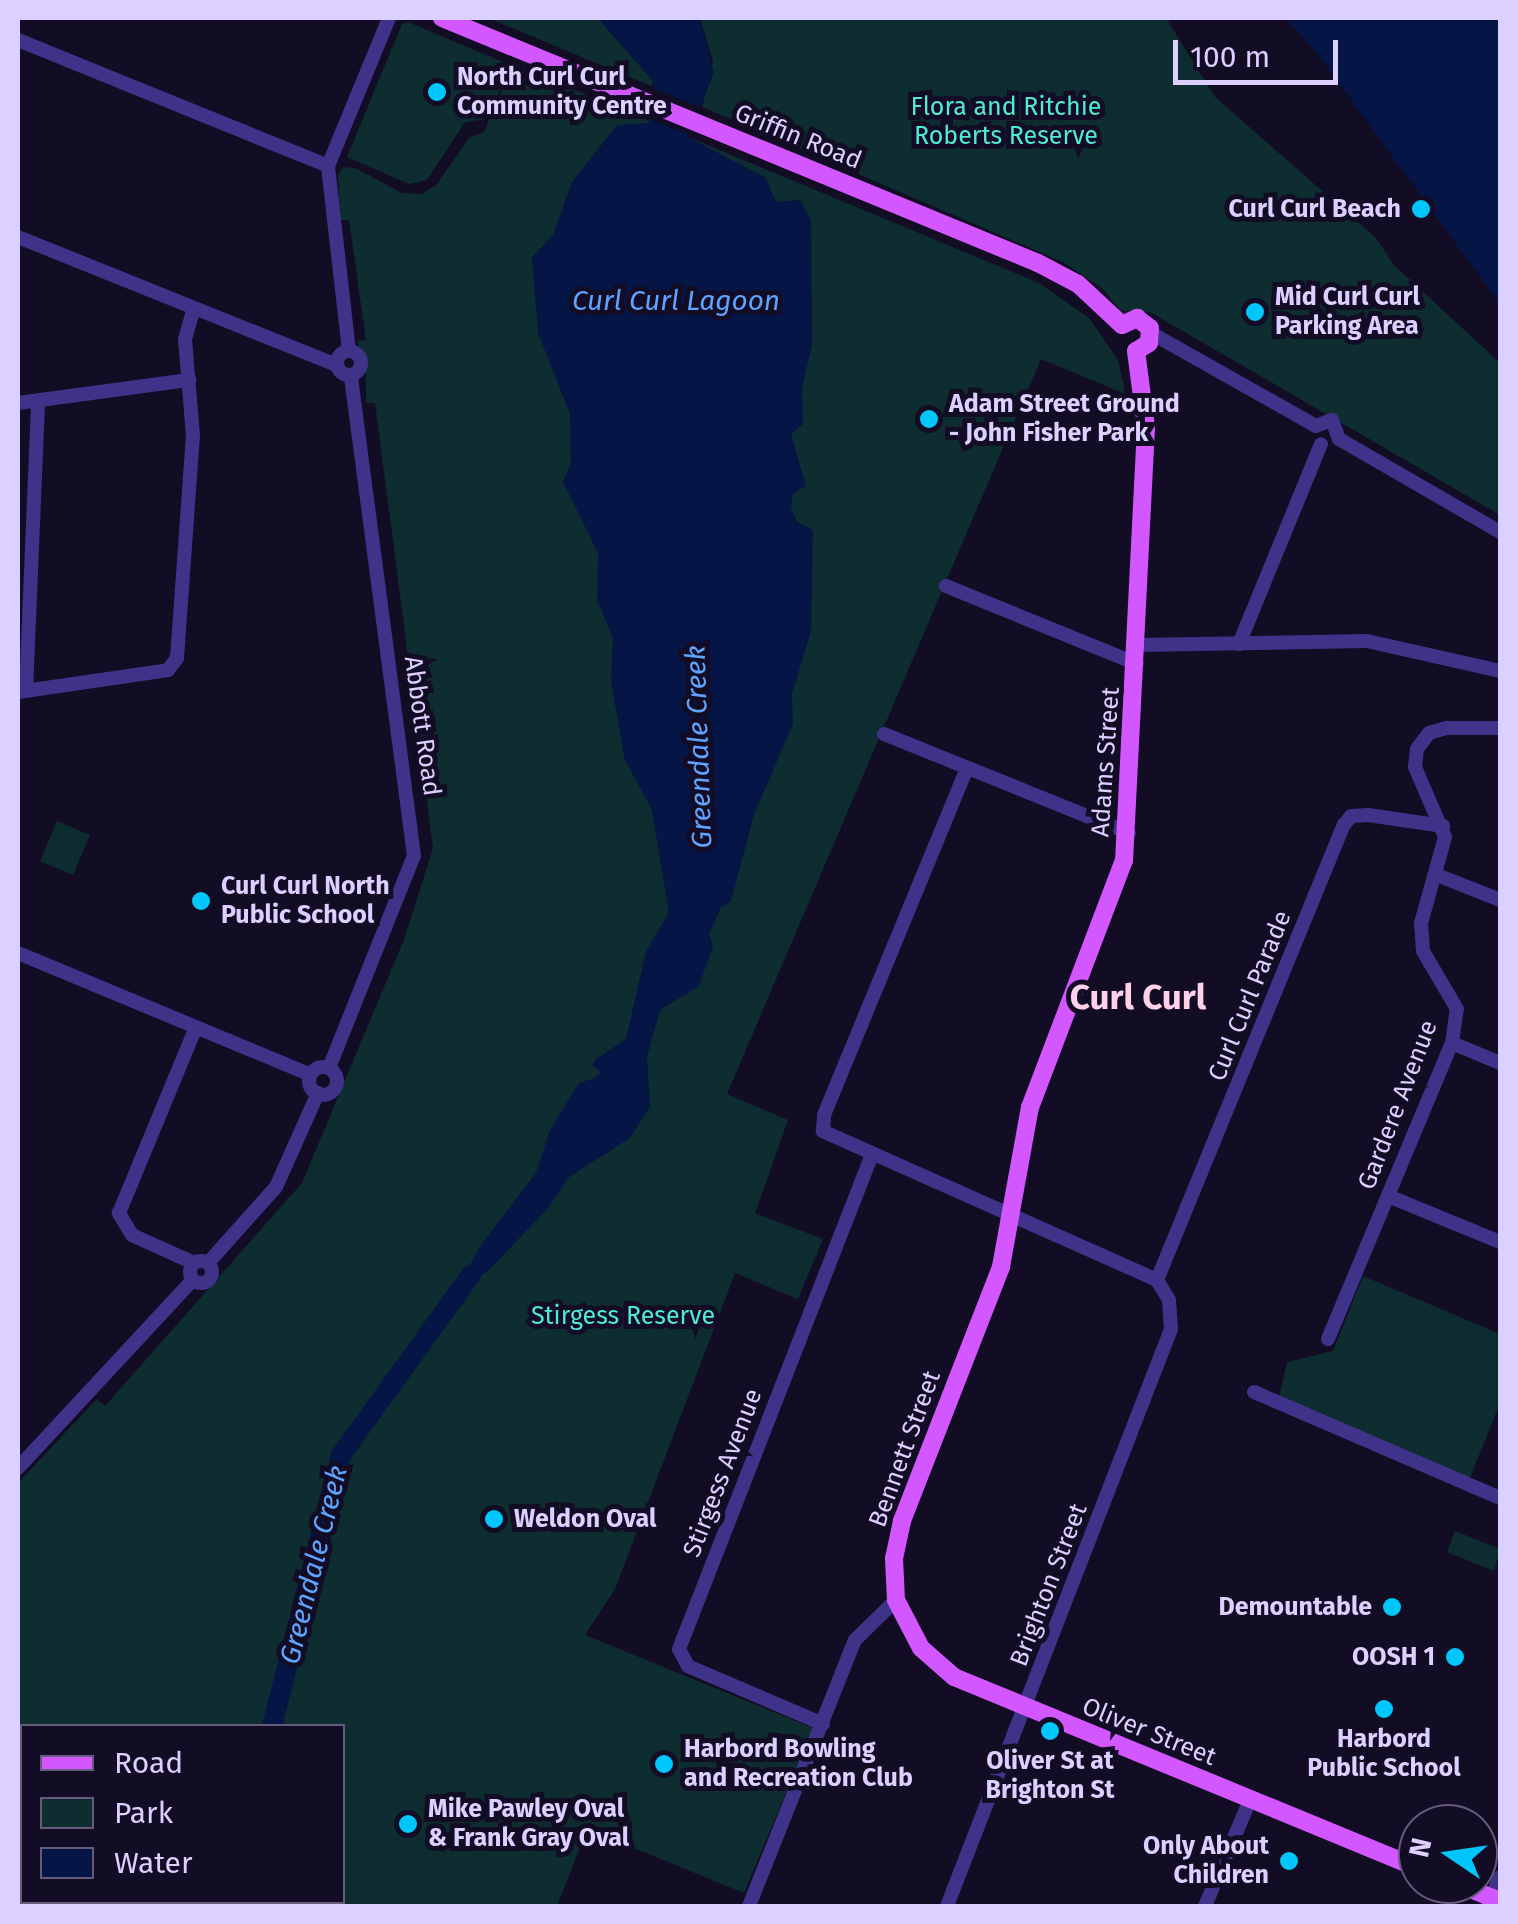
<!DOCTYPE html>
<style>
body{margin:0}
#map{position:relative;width:1518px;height:1924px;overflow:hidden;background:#130c25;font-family:"Fira Sans",sans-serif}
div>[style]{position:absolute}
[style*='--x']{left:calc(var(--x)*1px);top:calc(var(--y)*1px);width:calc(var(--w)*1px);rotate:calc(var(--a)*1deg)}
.green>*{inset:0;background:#0e2d30}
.water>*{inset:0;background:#051545}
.pier>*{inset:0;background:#130c25}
.river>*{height:20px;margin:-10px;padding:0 10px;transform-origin:10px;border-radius:10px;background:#051545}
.minor>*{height:14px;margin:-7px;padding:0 7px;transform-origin:7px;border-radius:7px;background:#3f3289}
.minor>.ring{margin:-7px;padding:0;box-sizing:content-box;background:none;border:14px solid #3f3289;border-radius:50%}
.major>*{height:18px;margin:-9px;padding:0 9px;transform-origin:9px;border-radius:9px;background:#d357ff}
.dots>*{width:28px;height:28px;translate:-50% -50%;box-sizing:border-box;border:5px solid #130c25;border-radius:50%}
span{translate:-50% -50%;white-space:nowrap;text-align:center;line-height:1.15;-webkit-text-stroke:10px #130c25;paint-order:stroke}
.poi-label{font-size:25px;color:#dbd0ff;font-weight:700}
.left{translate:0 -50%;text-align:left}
.right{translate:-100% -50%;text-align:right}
.park-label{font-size:25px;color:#50ebd5}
.street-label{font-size:25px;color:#dbd0ff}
.water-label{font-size:28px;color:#5ea3ff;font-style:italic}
.district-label{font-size:35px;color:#ffd2ea;font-weight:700}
.frame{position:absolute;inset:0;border:20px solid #dbd0ff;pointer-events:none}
.legend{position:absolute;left:20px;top:1724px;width:325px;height:180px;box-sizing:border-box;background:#130c25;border:2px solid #635a7c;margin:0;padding:12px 18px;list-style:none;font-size:30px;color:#dbd0ff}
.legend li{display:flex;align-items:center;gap:20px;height:50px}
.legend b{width:50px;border:2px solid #635a7c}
.north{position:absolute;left:1398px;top:1804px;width:100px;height:100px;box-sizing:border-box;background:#130c25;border:2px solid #635a7c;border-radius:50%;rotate:283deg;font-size:28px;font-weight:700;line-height:40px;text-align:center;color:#dbd0ff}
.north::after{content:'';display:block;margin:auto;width:35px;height:45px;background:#00c7fb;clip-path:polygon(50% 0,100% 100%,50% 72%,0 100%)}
.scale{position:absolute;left:1173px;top:40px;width:165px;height:45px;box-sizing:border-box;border:5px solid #dbd0ff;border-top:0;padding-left:12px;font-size:30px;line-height:35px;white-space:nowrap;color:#dbd0ff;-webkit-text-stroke:8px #130c25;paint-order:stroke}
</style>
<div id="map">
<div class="green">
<div style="clip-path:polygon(488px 18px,598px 18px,654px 82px,651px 86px)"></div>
<div style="clip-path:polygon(700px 18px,1166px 18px,1215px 97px,1376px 238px,1394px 265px,1500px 363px,1500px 515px,1150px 312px,1121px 311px,1102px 288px,1063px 262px,702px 107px,713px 61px)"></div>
<div style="clip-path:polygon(408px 22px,510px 65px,488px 119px,465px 122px,427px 180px,409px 184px,347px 157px,402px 24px)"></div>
<div style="clip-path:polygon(evenodd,513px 64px,1039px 283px,1089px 318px,1118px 360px,1124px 386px,1125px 394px,1041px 359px,727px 1094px,788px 1120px,755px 1213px,823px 1239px,798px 1299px,735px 1273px,615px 1589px,585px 1635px,813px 1728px,744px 1893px,587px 1829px,557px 1906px,18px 1906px,18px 1483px,97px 1399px,105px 1406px,302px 1183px,405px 937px,433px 848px,375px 403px,366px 403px,366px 365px,357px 341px,366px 340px,349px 220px,340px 220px,338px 175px,343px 167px,355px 168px,402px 193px,422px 194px,437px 184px,469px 138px,484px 132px,513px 64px,22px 1726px,342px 1726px,342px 1902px,22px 1902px,22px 1726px)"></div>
<div style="clip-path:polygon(57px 821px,90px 835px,73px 875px,40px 861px)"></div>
<div style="clip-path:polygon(1363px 1276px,1500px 1334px,1500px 1403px,1469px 1480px,1279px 1398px,1287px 1362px,1333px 1351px)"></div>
<div style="clip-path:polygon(1455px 1531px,1500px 1549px,1494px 1571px,1447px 1552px)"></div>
</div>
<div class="water">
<div style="clip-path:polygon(598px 18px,700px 18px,714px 73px,688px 137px,766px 178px,776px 202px,800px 200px,811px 220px,812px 345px,802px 388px,803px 424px,791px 434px,806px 486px,793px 493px,791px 508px,797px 522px,813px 530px,811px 631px,792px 694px,793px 724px,754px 815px,731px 901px,721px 907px,709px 934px,713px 946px,699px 986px,660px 1010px,647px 1057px,650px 1107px,630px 1138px,569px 1177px,548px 1208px,491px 1268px,454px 1295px,480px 1246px,536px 1173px,550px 1130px,579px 1083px,595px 1078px,601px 1072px,592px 1065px,596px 1059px,626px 1039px,646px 951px,669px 912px,652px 810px,625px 760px,611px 682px,613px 638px,597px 600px,598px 553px,563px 482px,571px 463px,570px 414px,538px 333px,532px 257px,553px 235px,572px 182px,617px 125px,649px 123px,654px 82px)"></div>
<div style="clip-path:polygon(1286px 18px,1500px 18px,1500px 304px,1316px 52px)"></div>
</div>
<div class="pier">
<div style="clip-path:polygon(652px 88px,701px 108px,690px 135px,642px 116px)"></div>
</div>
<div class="river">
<div style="--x:272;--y:1726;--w:280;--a:-75.7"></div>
<div style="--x:341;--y:1455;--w:222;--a:-54.2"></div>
<div style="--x:235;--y:1906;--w:4;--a:-76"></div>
</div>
<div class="minor">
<div style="--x:18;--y:40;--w:335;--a:22.1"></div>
<div style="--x:18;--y:237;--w:344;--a:21.9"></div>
<div style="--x:1151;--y:333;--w:189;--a:29.4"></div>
<div style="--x:349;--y:351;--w:186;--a:-96.5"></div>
<div style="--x:328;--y:166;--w:160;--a:-67.6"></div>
<div class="ring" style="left:337px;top:351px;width:10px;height:10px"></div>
<div style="--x:18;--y:403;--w:173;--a:-7.7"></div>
<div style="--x:1316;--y:426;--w:17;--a:-21"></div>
<div style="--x:1332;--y:420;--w:20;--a:70"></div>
<div style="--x:1339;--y:439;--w:186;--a:30"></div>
<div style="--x:946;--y:586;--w:206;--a:22.2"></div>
<div style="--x:1239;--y:644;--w:216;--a:-67.7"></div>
<div style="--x:1138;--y:645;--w:229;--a:-1"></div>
<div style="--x:1367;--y:641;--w:136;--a:12.7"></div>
<div style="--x:26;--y:691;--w:291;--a:-87.6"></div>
<div style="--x:18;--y:692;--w:152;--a:-8.3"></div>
<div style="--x:168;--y:670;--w:15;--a:-53"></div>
<div style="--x:177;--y:658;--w:223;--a:-85.9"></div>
<div style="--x:193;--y:436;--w:97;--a:-94.7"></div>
<div style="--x:185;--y:339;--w:29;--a:-74"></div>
<div style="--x:884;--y:734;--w:264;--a:22"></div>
<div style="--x:1437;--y:875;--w:68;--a:21.6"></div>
<div style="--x:18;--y:953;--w:317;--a:22.6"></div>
<div style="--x:1452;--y:1043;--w:52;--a:22.6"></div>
<div class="ring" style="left:309px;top:1067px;width:14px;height:14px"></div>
<div style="--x:329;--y:1068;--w:228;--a:-68.2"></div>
<div style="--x:414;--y:856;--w:485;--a:-97.5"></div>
<div style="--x:1388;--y:1196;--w:121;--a:22.3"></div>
<div class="ring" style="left:190px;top:1261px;width:8px;height:8px"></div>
<div style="--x:194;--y:1263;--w:68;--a:-155.7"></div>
<div style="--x:132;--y:1235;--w:26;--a:-121"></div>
<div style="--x:119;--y:1213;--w:201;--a:-67.5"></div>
<div style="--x:208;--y:1263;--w:102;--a:-48.2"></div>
<div style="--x:276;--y:1187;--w:103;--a:-65.9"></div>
<div style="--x:1157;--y:1280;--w:492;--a:-67.7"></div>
<div style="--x:1344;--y:825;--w:11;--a:-52"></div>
<div style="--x:1351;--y:816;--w:17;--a:-3"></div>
<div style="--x:1368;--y:815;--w:76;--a:8.3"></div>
<div style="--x:1328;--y:1339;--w:321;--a:-67.3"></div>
<div style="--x:1452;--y:1043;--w:34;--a:-82"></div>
<div style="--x:1457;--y:1009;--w:67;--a:-120.4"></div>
<div style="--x:1423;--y:951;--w:28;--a:-94"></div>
<div style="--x:1421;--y:923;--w:89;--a:-74.4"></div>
<div style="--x:1445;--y:837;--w:76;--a:-113.2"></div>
<div style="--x:1415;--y:767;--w:18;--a:-84"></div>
<div style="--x:1417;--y:749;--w:20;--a:-53"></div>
<div style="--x:1429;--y:733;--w:19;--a:-16"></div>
<div style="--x:1447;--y:728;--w:53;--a:0"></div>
<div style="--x:1254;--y:1392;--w:268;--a:23.3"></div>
<div style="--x:18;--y:1468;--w:257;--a:-47.1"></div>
<div style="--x:823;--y:1724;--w:147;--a:-156.8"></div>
<div style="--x:688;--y:1666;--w:19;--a:-118"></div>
<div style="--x:679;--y:1649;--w:528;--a:-68.68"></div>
<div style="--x:749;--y:1906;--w:286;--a:-68.3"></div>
<div style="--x:855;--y:1640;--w:57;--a:-44.3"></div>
<div style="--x:947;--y:1906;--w:619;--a:-68.78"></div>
<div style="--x:1171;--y:1329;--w:29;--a:-94"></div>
<div style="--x:1169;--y:1300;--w:23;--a:-121"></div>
<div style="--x:1157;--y:1280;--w:366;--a:-156"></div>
<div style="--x:823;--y:1131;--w:16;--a:-86"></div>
<div style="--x:824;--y:1115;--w:375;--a:-67.6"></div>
<div style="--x:1205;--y:1906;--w:115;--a:-67"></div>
<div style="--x:1488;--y:1906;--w:31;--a:-68"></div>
</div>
<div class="major">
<div style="--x:442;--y:18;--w:644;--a:22.35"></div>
<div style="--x:1038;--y:263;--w:45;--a:27.7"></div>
<div style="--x:1078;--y:284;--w:60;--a:43"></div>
<div style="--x:1122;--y:325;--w:17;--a:-25"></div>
<div style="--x:1137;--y:318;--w:16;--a:38"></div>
<div style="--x:1150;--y:328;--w:15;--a:94"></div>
<div style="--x:1149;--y:343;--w:15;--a:148"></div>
<div style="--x:1136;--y:351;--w:77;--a:82.5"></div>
<div style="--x:1146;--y:427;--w:434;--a:92.9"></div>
<div style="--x:1124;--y:860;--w:264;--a:110.8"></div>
<div style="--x:1030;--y:1107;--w:163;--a:100.3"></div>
<div style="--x:1001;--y:1267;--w:273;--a:111.3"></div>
<div style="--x:902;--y:1521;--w:38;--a:102"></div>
<div style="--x:894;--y:1558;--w:42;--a:87.3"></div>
<div style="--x:896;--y:1600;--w:54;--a:62.5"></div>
<div style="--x:921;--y:1648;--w:44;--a:41.3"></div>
<div style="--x:954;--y:1677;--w:502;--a:22.37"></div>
<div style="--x:1458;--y:1884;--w:45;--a:22"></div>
</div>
<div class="dots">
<div style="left:437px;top:92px;background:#00c7fb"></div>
<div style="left:1421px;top:209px;background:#00c7fb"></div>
<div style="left:1255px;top:312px;background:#00c7fb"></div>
<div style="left:929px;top:419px;background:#00c7fb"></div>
<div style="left:201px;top:901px;background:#00c7fb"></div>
<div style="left:494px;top:1519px;background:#00c7fb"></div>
<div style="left:1392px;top:1607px;background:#00c7fb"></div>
<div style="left:1455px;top:1657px;background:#00c7fb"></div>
<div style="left:1384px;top:1709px;background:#00c7fb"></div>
<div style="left:1050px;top:1731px;background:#00c7fb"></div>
<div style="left:664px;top:1764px;background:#00c7fb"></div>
<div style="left:408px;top:1824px;background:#00c7fb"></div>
<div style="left:1289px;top:1861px;background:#00c7fb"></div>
</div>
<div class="poi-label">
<span class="left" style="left:457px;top:92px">North Curl Curl<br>Community Centre</span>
<span class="right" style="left:1401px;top:209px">Curl Curl Beach</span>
<span class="left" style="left:1275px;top:312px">Mid Curl Curl<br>Parking Area</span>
<span class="left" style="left:949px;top:419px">Adam Street Ground<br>- John Fisher Park</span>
<span class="left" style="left:221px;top:901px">Curl Curl North<br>Public School</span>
<span class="left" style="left:514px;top:1519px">Weldon Oval</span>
<span class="right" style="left:1372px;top:1607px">Demountable</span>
<span class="right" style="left:1435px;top:1657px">OOSH 1</span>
<span style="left:1384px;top:1754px">Harbord<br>Public School</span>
<span class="left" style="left:684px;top:1764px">Harbord Bowling<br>and Recreation Club</span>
<span style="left:1050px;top:1776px">Oliver St at<br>Brighton St</span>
<span class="left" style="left:428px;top:1824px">Mike Pawley Oval<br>&amp; Frank Gray Oval</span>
<span class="right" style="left:1269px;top:1861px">Only About<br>Children</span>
</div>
<div class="park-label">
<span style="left:1006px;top:122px">Flora and Ritchie<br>Roberts Reserve</span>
<span style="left:623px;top:1316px">Stirgess Reserve</span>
</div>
<div class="street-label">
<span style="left:798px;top:137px;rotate:22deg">Griffin Road</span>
<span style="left:422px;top:726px;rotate:82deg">Abbott Road</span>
<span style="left:1106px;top:762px;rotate:-86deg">Adams Street</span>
<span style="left:1250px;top:996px;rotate:-68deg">Curl Curl Parade</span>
<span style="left:1398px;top:1105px;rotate:-69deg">Gardere Avenue</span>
<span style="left:905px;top:1449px;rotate:-70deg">Bennett Street</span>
<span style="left:723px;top:1473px;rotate:-69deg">Stirgess Avenue</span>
<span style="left:1049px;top:1585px;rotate:-69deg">Brighton Street</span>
<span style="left:1149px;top:1732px;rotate:22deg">Oliver Street</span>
</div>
<div class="water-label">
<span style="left:676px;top:301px">Curl Curl Lagoon</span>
<span style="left:699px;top:747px;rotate:-92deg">Greendale Creek</span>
<span style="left:314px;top:1565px;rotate:-76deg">Greendale Creek</span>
</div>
<div class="district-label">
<span style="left:1138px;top:997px">Curl Curl</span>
</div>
<div class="frame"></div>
<ul class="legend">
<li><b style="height:12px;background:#d357ff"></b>Road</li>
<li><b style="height:28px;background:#0e2d30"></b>Park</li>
<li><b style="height:28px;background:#051545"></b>Water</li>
</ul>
<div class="north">N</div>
<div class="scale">100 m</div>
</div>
